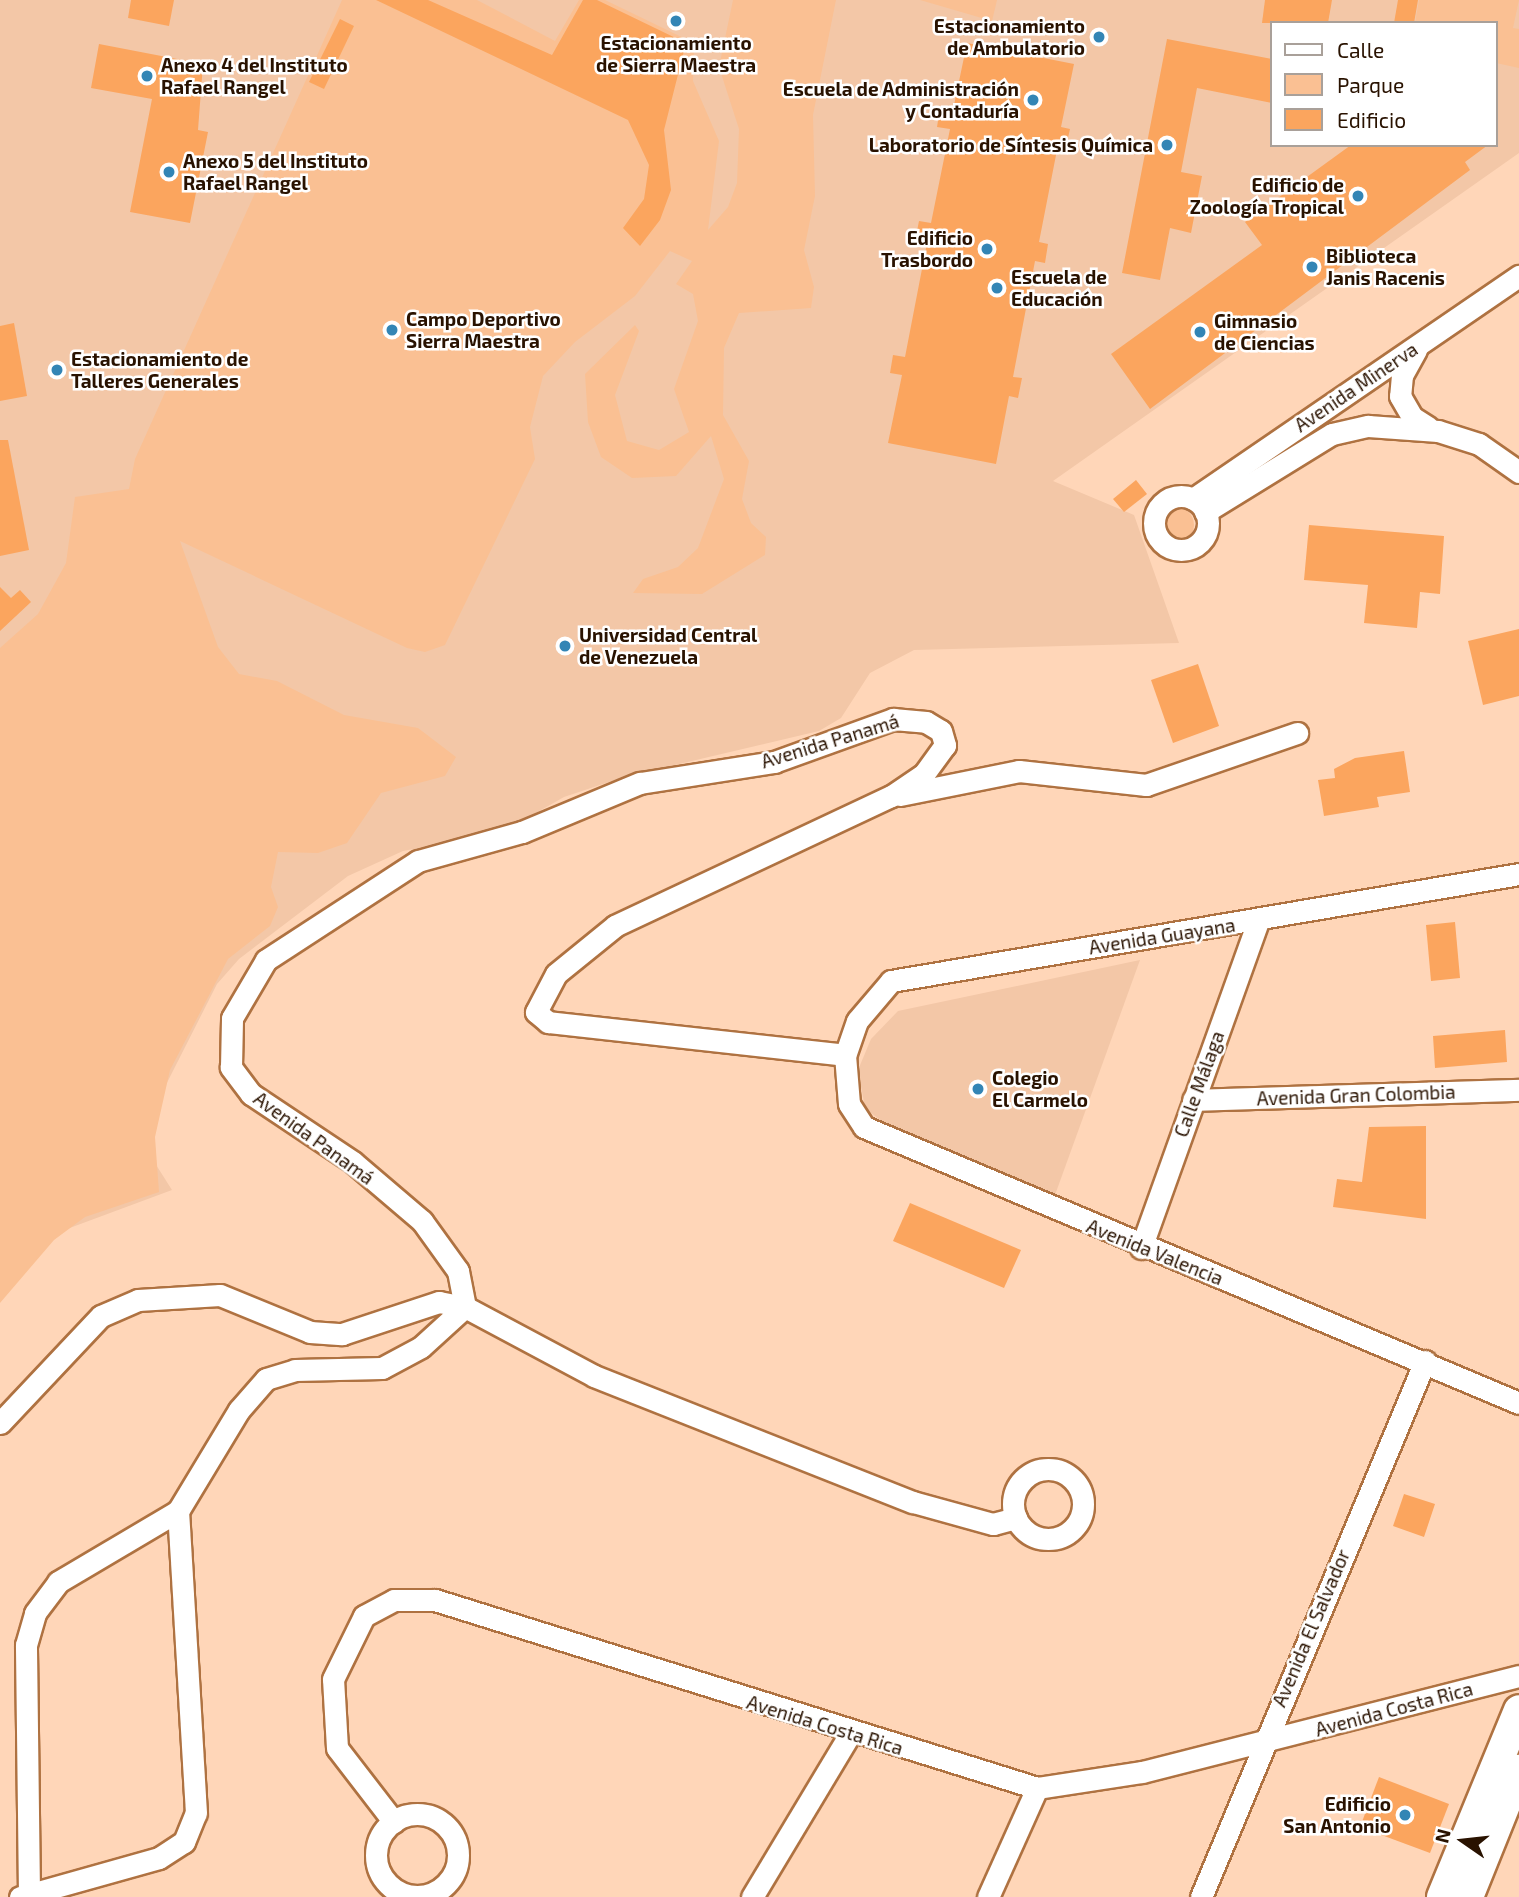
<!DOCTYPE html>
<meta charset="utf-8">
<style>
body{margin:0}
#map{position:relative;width:1519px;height:1897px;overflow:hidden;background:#ffd6b8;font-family:"Exo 2",sans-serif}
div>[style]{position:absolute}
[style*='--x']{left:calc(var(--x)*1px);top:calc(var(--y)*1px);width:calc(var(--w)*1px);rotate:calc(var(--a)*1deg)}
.built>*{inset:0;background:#f3c7a7}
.green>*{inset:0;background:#fac093}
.round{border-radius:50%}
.building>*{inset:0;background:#fba55e}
.roads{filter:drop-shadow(2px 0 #af7241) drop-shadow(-2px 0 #af7241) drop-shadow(0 2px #af7241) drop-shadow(0 -2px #af7241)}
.street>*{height:21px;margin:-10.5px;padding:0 10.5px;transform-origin:10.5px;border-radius:10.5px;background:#fff}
.street>.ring{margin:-10.5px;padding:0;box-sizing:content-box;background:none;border:21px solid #fff;border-radius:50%}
.secondary>*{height:30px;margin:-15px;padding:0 15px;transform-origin:15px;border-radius:15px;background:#fff}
.dots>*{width:19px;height:19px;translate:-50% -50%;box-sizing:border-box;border:4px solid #fff;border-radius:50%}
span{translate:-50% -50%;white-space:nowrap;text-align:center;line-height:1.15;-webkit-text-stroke:5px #fff;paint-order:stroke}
.poi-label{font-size:19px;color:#291200;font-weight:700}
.right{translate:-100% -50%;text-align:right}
.left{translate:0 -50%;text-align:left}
.street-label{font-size:19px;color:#291200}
.legend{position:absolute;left:1270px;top:21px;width:228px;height:126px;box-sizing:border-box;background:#fff;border:2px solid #a9a099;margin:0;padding:9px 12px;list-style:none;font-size:21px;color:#291200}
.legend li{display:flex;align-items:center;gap:14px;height:35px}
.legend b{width:35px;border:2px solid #a9a099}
.north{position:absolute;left:1428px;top:1806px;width:70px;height:70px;-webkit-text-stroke:5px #fff;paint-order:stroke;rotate:284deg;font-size:19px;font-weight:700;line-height:28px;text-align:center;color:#291200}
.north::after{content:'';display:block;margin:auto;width:24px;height:32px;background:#291200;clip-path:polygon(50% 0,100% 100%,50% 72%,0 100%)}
</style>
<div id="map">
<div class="built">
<div style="clip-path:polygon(evenodd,0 0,1519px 0,1519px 153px,1053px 481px,1134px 515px,1179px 643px,914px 650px,870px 673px,841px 718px,819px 731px,624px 777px,564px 797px,504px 831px,403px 851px,348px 876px,239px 959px,217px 984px,139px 1138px,172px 1190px,40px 1239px,0 1291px,0 0,1272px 23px,1496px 23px,1496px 145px,1272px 145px,1272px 23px)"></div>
<div style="clip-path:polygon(1140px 960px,1055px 1195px,891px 1129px,865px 1108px,858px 1070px,871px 1039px,898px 1011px)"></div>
</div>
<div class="green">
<div style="clip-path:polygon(342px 0,477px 0,555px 41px,579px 0,605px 0,694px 43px,693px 81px,719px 141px,708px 230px,728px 207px,737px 183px,739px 129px,719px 67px,733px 0,836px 0,813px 115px,815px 196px,804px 250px,814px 287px,811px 308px,739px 313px,724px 348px,723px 415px,749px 461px,742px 499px,751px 523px,766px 537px,765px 555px,702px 594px,633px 593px,643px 579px,678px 567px,698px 548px,724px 479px,711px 436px,676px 476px,632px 478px,601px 457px,588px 422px,585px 374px,635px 325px,639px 331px,615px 395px,627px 441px,659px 450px,689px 432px,674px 389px,698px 321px,693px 294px,676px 284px,692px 261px,670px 251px,635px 296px,575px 342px,543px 376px,530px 427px,535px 459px,445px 645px,425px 652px,407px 648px,180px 541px,218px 647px,239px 674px,277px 681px,344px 715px,418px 728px,456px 757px,445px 776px,381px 793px,347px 843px,318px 853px,278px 852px,271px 887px,278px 907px,270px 926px,228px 959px,170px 1070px,155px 1137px,159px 1192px,85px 1217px,54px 1240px,0 1303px,0 648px,38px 614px,66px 563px,75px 497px,129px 489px,135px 459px)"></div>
<div style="clip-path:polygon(920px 0,997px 0,992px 21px)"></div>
<div style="clip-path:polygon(1419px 0,1519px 0,1513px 28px,1519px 29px,1519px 68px,1496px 63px,1496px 23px,1415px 23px)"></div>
<div class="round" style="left:1158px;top:507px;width:36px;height:36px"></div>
</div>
<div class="building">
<div style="clip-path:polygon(131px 0,174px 0,169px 26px,128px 18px)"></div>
<div style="clip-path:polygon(376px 0,428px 0,552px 55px,583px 0,597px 0,686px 43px,664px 130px,671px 190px,660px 220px,640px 246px,623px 228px,644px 199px,649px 165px,628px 120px)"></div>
<div style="clip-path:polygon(1265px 0,1332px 0,1328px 23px,1262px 23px)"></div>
<div style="clip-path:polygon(1398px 0,1418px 0,1414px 23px,1394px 23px)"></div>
<div style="clip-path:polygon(340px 19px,354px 26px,324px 89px,309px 82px)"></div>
<div style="clip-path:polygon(1167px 39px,1272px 59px,1272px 103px,1197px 88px,1181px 172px,1202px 176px,1191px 233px,1170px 228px,1160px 280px,1122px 273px)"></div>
<div style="clip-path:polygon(967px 43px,1074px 64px,1061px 127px,1070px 129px,1065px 151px,1057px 150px,1039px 242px,1048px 244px,1045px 263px,1035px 261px,1013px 377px,1022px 378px,1018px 398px,1009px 396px,996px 464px,888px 443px,902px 375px,890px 373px,893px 355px,905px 357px,927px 243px,915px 241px,919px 221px,931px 223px,950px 129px,937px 127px,940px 108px,953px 110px)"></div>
<div style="clip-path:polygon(99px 44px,203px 64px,198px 130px,208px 132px,190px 223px,130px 212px,152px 99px,91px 88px)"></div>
<div style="clip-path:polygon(1351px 145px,1488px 145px,1465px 162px,1470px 170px,1150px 409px,1111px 354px,1262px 245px,1245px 222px)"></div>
<div style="clip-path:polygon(14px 323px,27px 396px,0 401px,0 326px)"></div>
<div style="clip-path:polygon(0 440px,8px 440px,29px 550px,0 556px)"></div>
<div style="clip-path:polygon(1136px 480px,1147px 494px,1124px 512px,1113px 499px)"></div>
<div style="clip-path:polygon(1309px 525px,1444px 536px,1440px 594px,1420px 592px,1417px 628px,1364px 623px,1368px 585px,1304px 580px)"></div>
<div style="clip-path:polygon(0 587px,11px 598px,20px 590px,31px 602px,0 631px)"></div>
<div style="clip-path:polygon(1519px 629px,1519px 696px,1483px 705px,1468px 641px)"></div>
<div style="clip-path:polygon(1198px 664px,1219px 726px,1173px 743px,1151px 680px)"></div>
<div style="clip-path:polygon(1404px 751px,1410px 792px,1377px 797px,1379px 807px,1324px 816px,1318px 780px,1335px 778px,1334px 769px,1355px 758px)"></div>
<div style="clip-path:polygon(1455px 922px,1460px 978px,1431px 981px,1426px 925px)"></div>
<div style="clip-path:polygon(1505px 1030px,1507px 1062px,1435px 1068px,1433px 1036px)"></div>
<div style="clip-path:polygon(1426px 1126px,1426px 1219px,1333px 1207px,1337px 1179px,1362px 1182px,1369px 1127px)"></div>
<div style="clip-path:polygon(910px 1203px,1021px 1250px,1004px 1288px,893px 1241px)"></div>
<div style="clip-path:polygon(1404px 1494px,1435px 1504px,1424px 1537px,1393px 1526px)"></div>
<div style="clip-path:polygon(1379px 1777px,1449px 1804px,1430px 1853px,1360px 1827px)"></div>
</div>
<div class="roads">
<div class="street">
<div style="--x:1416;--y:350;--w:29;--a:119"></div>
<div style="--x:1402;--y:375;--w:21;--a:95"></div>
<div style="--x:1400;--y:396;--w:24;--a:60"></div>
<div style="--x:1412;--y:417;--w:19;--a:32"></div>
<div class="ring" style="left:1154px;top:496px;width:33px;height:33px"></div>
<div style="--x:1193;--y:499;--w:395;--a:-34.4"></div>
<div style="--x:1205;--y:512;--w:149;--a:-31.6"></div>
<div style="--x:1332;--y:434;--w:37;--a:-13"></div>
<div style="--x:1368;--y:426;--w:70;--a:4.1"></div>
<div style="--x:1438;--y:431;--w:43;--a:17.6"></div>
<div style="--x:1479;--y:444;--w:49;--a:35"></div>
<div style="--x:900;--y:795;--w:121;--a:-11.4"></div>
<div style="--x:1019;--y:771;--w:128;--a:6.3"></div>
<div style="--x:1146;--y:785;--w:160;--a:-19"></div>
<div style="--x:1519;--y:874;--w:637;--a:170.33"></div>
<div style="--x:891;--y:981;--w:52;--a:130.4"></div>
<div style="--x:857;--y:1021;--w:36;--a:109"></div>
<div style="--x:845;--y:1055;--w:49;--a:85.3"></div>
<div style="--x:849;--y:1104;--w:27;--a:57"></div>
<div style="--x:864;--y:1127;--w:711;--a:22.85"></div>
<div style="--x:1193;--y:1100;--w:326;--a:-1.8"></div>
<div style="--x:1141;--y:1248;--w:347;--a:-70.3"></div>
<div style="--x:0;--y:1423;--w:147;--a:-46.7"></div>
<div style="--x:101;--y:1316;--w:40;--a:-23.4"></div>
<div style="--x:138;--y:1300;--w:82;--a:-3.5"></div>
<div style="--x:220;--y:1295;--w:97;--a:22.3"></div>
<div style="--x:310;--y:1332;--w:32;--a:4"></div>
<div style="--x:342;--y:1334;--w:102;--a:-18.3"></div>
<div style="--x:439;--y:1302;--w:26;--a:11"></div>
<div style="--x:465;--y:1307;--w:37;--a:-101"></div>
<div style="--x:458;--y:1271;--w:62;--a:-125.8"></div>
<div style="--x:422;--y:1221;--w:91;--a:-139.5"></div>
<div style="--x:353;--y:1162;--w:123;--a:-146.3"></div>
<div style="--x:251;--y:1094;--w:34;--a:-127"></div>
<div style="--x:231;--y:1067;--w:49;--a:-88.8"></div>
<div style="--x:232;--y:1018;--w:67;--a:-59.6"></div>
<div style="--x:266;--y:960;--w:181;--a:-33.1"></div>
<div style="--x:418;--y:861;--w:108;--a:-15.6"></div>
<div style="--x:522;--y:832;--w:128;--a:-22.6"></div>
<div style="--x:640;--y:783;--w:136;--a:-8.9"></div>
<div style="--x:774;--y:762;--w:127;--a:-19.9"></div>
<div style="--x:893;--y:719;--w:33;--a:5"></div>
<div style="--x:926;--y:722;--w:17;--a:31"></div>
<div style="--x:941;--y:731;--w:15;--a:74"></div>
<div style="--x:945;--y:745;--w:36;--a:126"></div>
<div style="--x:924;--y:774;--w:40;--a:146"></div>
<div style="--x:891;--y:796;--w:305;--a:154.8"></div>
<div style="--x:615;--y:926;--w:76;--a:140.9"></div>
<div style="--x:556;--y:974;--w:43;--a:117.8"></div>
<div style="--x:536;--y:1012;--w:16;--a:40"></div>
<div style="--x:548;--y:1022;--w:299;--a:6.3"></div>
<div class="ring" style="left:1013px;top:1469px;width:49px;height:49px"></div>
<div class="ring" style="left:376px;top:1814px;width:61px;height:61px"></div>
<div style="--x:394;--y:1822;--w:93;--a:-127.6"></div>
<div style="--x:337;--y:1748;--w:69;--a:-93.3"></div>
<div style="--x:333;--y:1679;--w:70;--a:-63.8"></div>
<div style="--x:364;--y:1616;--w:34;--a:-28"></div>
<div style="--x:394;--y:1600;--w:41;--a:0"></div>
<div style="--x:435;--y:1600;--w:631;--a:17.34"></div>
<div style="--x:1037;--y:1788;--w:106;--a:-8.7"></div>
<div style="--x:1142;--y:1772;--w:389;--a:-14.3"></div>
<div style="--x:29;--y:1894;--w:249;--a:-90.7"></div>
<div style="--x:26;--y:1645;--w:33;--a:-74"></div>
<div style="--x:35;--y:1613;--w:39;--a:-53"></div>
<div style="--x:58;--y:1582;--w:139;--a:-30.6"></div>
<div style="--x:20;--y:1897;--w:144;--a:-15.7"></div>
<div style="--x:159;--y:1858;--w:30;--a:-33"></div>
<div style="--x:184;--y:1842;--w:31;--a:-68"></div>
<div style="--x:196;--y:1813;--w:303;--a:-93.4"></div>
<div style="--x:178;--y:1511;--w:118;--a:-58.9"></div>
<div style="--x:239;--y:1410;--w:41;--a:-48.9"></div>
<div style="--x:266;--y:1379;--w:30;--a:-17"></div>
<div style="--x:295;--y:1370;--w:87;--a:-1.3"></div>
<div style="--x:382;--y:1368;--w:44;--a:-28.3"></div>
<div style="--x:421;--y:1347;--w:59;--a:-42.3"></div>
<div style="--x:465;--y:1307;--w:146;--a:28.1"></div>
<div style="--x:594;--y:1376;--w:343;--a:21.6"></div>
<div style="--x:913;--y:1502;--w:83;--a:15.4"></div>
<div style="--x:993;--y:1524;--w:24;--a:-15"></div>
<div style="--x:752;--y:1897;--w:190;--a:-59"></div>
<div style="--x:988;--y:1897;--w:120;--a:-65.8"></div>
<div style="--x:1201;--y:1897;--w:581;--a:-67.32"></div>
</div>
<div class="secondary">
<div style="--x:1442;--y:1897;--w:202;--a:-67.6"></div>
<div style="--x:1468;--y:1897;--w:137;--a:-68.1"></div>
</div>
</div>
<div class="dots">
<div style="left:676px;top:21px;background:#3385b5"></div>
<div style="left:1099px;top:37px;background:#3385b5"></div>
<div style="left:147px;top:76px;background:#3385b5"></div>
<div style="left:1033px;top:100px;background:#3385b5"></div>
<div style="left:1167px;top:145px;background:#3385b5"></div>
<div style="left:169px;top:172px;background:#3385b5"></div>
<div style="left:1358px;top:196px;background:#3385b5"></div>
<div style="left:987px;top:249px;background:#3385b5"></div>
<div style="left:1312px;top:267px;background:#3385b5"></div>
<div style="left:997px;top:288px;background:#3385b5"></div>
<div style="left:392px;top:330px;background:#3385b5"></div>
<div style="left:1200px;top:332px;background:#3385b5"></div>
<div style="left:57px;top:370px;background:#3385b5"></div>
<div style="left:565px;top:646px;background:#3385b5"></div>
<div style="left:978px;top:1089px;background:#3385b5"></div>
<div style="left:1405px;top:1815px;background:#3385b5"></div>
</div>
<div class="poi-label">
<span class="right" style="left:1085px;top:37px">Estacionamiento<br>de Ambulatorio</span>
<span style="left:676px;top:54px">Estacionamiento<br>de Sierra Maestra</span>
<span class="left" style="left:161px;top:76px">Anexo 4 del Instituto<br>Rafael Rangel</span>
<span class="right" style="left:1019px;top:100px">Escuela de Administración<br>y Contaduría</span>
<span class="right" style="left:1153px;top:145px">Laboratorio de Síntesis Química</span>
<span class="left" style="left:183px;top:172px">Anexo 5 del Instituto<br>Rafael Rangel</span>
<span class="right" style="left:1344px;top:196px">Edificio de<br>Zoología Tropical</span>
<span class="right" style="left:973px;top:249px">Edificio<br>Trasbordo</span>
<span class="left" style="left:1326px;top:267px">Biblioteca<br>Janis Racenis</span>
<span class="left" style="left:1011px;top:288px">Escuela de<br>Educación</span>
<span class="left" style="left:406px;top:330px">Campo Deportivo<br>Sierra Maestra</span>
<span class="left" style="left:1214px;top:332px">Gimnasio<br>de Ciencias</span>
<span class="left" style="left:71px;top:370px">Estacionamiento de<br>Talleres Generales</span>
<span class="left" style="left:579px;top:646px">Universidad Central<br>de Venezuela</span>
<span class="left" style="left:992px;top:1089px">Colegio<br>El Carmelo</span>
<span class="right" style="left:1391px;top:1815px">Edificio<br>San Antonio</span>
</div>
<div class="street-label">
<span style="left:1356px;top:387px;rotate:-34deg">Avenida Minerva</span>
<span style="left:830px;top:741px;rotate:-17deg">Avenida Panamá</span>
<span style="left:1162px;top:936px;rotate:-9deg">Avenida Guayana</span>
<span style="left:1199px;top:1084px;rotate:-70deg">Calle Málaga</span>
<span style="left:1356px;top:1095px;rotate:-2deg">Avenida Gran Colombia</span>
<span style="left:314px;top:1138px;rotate:36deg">Avenida Panamá</span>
<span style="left:1155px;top:1252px;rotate:22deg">Avenida Valencia</span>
<span style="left:1311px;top:1628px;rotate:-67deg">Avenida El Salvador</span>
<span style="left:1394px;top:1709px;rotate:-15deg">Avenida Costa Rica</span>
<span style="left:825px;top:1725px;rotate:17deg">Avenida Costa Rica</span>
</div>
<ul class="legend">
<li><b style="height:9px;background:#fff"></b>Calle</li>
<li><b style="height:19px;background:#fac093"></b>Parque</li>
<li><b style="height:19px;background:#fba55e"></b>Edificio</li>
</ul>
<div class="north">N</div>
</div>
